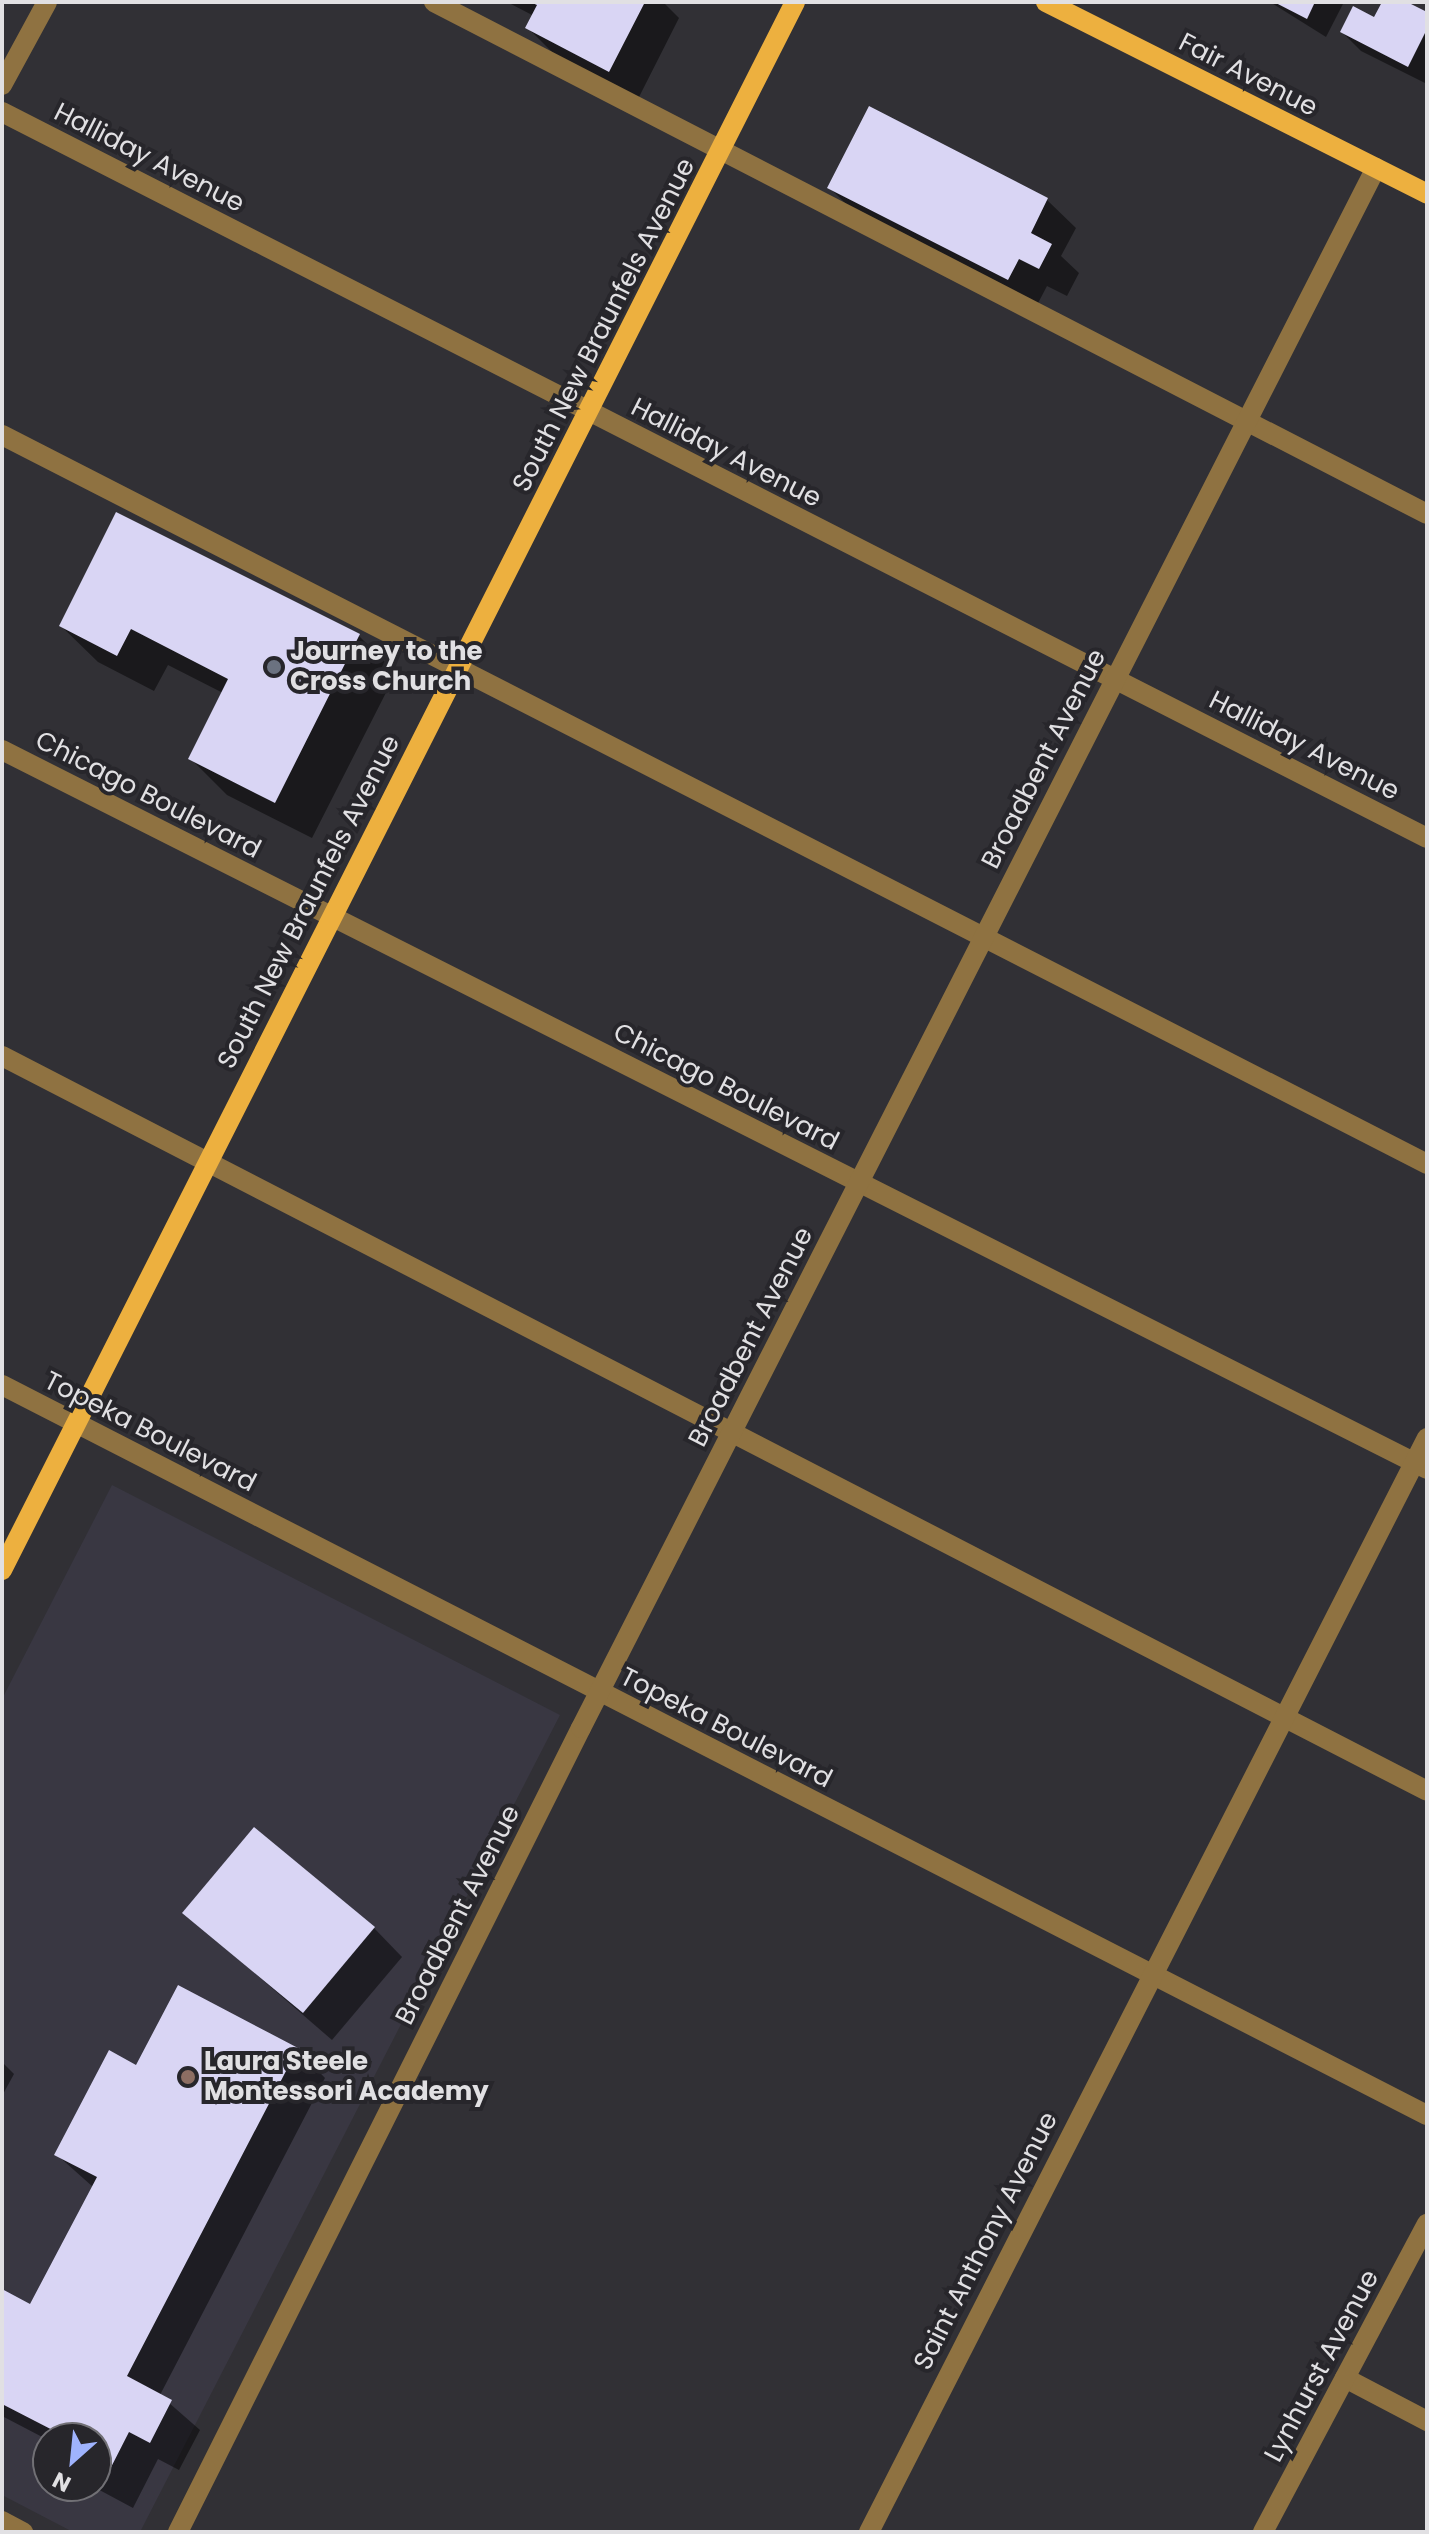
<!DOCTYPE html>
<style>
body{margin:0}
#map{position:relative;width:1429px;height:2534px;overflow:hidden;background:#313035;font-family:Poppins,sans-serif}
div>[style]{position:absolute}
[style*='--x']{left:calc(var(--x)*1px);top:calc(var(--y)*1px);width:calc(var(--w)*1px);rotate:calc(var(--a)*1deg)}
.built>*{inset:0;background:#393742}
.shadow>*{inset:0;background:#0007}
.building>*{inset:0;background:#d9d5f4}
.minor>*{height:20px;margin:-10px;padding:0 10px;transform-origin:10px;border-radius:10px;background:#8f7241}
.major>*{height:20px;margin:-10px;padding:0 10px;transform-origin:10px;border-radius:10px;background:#edb03f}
.dots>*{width:22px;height:22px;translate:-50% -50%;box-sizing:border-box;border:4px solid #27262b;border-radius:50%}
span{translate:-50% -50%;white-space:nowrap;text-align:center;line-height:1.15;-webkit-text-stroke:8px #27262b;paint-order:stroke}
.street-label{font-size:26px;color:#e1e0e3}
.poi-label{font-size:26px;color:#e1e0e3;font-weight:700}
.left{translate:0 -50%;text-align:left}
.frame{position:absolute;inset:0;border:4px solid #e1e0e3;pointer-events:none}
.north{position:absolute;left:32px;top:2422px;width:80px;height:80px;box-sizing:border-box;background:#27262b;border:2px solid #717075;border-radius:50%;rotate:207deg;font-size:22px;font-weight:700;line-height:32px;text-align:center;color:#e1e0e3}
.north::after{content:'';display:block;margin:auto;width:28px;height:36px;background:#9fb3fd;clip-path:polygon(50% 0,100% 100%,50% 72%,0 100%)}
</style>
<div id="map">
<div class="built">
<div style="clip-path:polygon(evenodd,112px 1485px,560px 1715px,140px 2532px,73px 2532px,2px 2495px,2px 1699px,112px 1485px,48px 2438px,96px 2438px,96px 2486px,48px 2486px,48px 2438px)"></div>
</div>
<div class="shadow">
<div style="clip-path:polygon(507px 2px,663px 2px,679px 18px,638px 99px,556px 56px,528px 28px,534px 16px)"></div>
<div style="clip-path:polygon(1270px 2px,1344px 2px,1326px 37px)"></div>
<div style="clip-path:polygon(1384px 2px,1402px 2px,1427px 15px,1427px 84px,1361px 51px,1342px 32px,1375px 19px)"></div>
<div style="clip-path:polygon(830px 188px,1047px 200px,1076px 228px,1061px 256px,1079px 273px,1067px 296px,1047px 286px,1036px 307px,858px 216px)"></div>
<div style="clip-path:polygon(61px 626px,359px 636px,396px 673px,312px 838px,227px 795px,190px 758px,223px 693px,168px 665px,154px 691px,98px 662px)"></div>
<div style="clip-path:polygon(185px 1913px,374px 1928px,402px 1957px,332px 2040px)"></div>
<div style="clip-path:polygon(297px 2049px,325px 2078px,160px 2395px,200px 2430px,179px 2470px,158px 2459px,133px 2508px,92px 2486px,96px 2486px,96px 2438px,48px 2440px,2px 2416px,2px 2291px,31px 2307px,93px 2187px,56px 2154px,137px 2068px)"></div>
<div style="clip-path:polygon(2px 2062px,14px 2074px,2px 2096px)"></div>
</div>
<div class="building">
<div style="clip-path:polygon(530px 2px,645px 2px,609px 72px,525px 28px,537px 5px)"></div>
<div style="clip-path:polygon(1274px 2px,1315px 2px,1307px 19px)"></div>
<div style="clip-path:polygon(1382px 2px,1407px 2px,1427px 12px,1427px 29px,1408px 67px,1340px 32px,1353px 6px,1374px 17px)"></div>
<div style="clip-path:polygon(869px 106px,1048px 198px,1031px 233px,1052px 244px,1039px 269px,1019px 259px,1008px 280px,827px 188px)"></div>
<div style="clip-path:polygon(116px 512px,360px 634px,275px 803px,188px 759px,228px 679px,131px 629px,117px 656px,59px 626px)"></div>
<div style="clip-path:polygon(254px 1827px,375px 1927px,303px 2013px,182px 1913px)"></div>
<div style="clip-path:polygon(178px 1985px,298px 2048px,127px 2376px,172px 2400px,150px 2443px,129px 2432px,104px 2481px,96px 2477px,96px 2438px,68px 2438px,2px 2404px,2px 2289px,30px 2304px,97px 2177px,54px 2155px,109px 2050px,136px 2065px)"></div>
</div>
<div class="minor">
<div style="--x:434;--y:2;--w:1117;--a:27.28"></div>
<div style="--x:2;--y:85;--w:94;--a:-61.5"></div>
<div style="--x:2;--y:112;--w:1599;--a:27"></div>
<div style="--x:2;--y:435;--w:1601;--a:27.09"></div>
<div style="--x:2;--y:750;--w:1596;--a:26.77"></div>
<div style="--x:2;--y:1056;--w:1603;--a:27.28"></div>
<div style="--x:2;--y:1385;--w:1601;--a:27.13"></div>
<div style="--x:1345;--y:2378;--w:93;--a:27.7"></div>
<div style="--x:2;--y:2521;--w:24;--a:28"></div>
<div style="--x:178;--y:2532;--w:899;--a:-63.38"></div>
<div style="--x:581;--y:1728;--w:1751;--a:-63"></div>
<div style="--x:869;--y:2532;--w:1228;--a:-62.98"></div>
<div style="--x:1263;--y:2532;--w:349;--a:-62"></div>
</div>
<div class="major">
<div style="--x:1046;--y:2;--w:427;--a:26.7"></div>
<div style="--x:2;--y:1570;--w:1757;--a:-63.17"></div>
</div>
<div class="dots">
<div style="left:274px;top:667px;background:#6b7280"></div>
<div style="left:188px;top:2077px;background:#8d6e63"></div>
</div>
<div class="street-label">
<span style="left:1248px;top:75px;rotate:27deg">Fair Avenue</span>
<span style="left:149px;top:158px;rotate:27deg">Halliday Avenue</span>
<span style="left:604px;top:325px;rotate:-63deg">South New Braunfels Avenue</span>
<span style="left:726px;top:453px;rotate:27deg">Halliday Avenue</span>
<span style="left:1304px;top:746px;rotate:27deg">Halliday Avenue</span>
<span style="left:1044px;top:759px;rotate:-63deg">Broadbent Avenue</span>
<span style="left:148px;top:795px;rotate:27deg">Chicago Boulevard</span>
<span style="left:309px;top:902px;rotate:-63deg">South New Braunfels Avenue</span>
<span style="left:726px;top:1087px;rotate:27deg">Chicago Boulevard</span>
<span style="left:751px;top:1337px;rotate:-63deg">Broadbent Avenue</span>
<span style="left:150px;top:1432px;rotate:27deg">Topeka Boulevard</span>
<span style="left:726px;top:1728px;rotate:27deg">Topeka Boulevard</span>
<span style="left:458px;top:1915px;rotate:-63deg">Broadbent Avenue</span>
<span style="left:986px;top:2241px;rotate:-63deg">Saint Anthony Avenue</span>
<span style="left:1322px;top:2366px;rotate:-62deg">Lynhurst Avenue</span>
</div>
<div class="poi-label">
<span class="left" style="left:290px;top:667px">Journey to the<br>Cross Church</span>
<span class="left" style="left:204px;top:2077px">Laura Steele<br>Montessori Academy</span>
</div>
<div class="frame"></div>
<div class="north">N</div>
</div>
